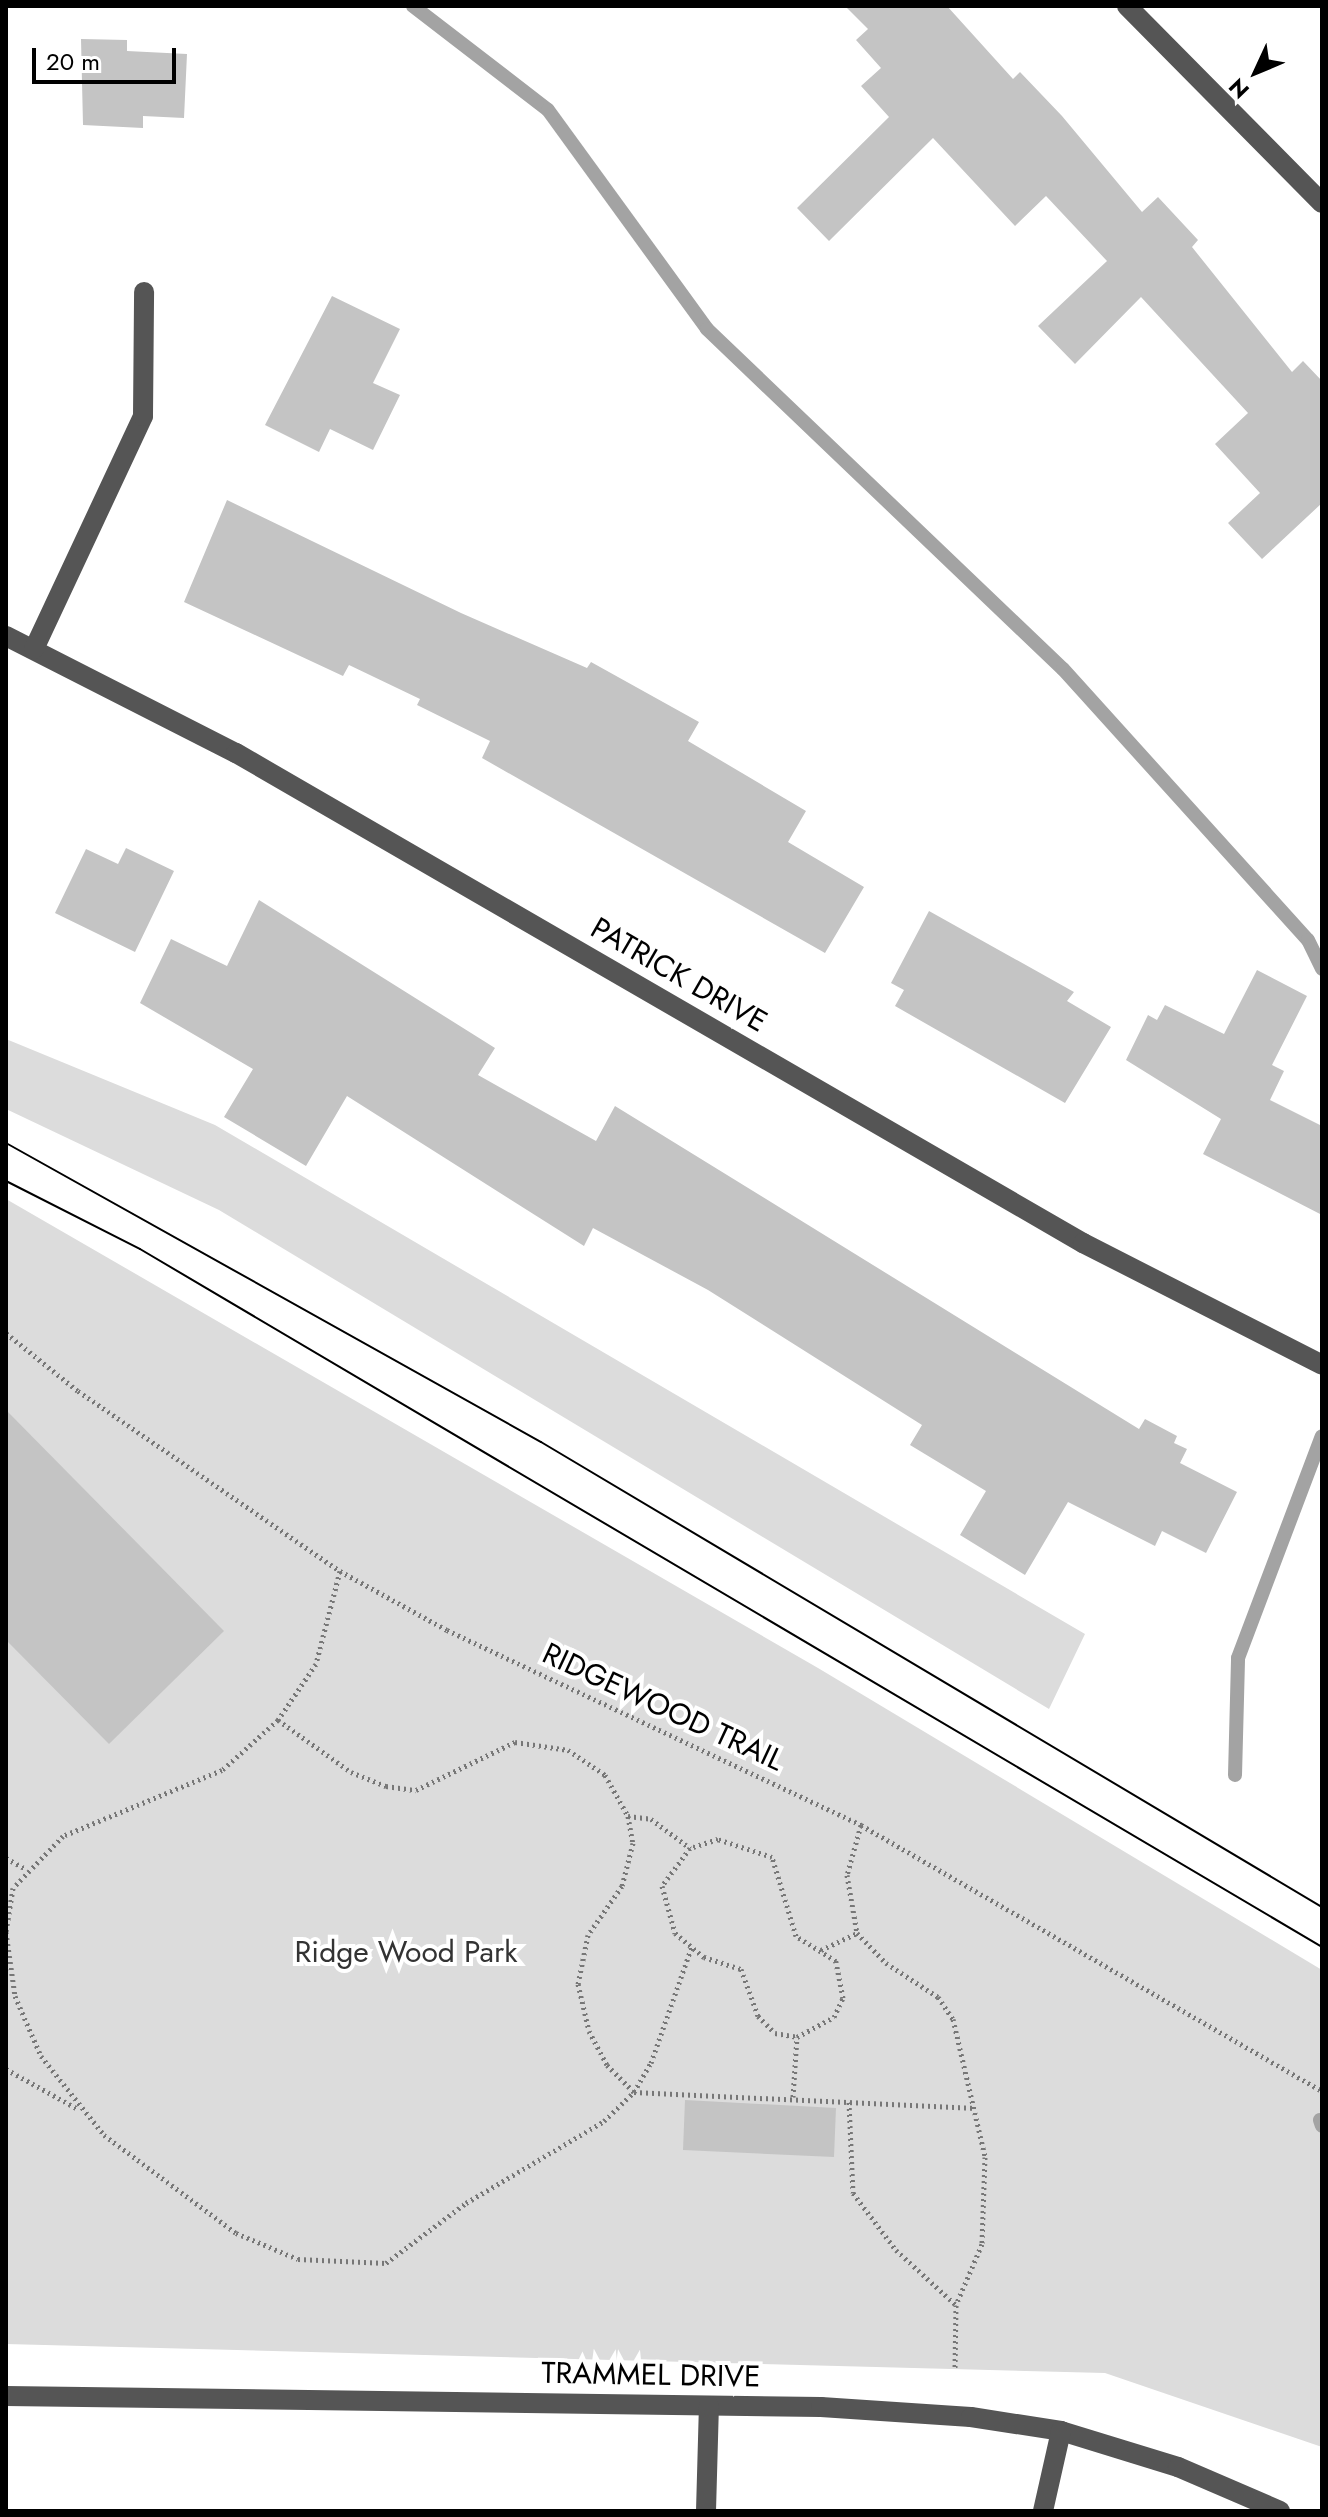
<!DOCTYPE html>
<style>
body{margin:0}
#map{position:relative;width:1328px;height:2517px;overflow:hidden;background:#fff;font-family:Jost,sans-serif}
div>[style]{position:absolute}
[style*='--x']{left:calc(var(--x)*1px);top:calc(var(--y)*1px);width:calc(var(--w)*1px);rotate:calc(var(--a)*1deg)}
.green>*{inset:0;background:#dcdcdc}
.stream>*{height:14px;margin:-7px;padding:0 7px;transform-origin:7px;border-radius:7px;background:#a3a3a3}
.building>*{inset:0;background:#c4c4c4}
.path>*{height:5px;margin-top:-2.5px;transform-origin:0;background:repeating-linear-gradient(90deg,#777 0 2px,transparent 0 6px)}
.minor>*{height:20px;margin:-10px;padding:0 10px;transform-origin:10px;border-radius:10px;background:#555}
.tram>*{height:2px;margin:-1px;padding:0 1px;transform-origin:1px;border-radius:1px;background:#000}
span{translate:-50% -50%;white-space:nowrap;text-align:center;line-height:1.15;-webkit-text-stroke:8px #fff;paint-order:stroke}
.street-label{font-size:30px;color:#000}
.park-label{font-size:30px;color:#333}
.frame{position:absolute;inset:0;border:8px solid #000;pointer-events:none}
.north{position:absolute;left:1216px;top:32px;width:80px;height:80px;-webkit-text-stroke:6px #fff;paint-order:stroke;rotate:226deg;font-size:22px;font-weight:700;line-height:32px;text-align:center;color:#000}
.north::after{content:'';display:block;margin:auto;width:28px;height:36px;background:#000;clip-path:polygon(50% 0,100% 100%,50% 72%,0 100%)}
.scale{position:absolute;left:32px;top:48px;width:144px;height:36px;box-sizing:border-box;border:4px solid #000;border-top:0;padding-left:10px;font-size:24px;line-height:28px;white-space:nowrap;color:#000;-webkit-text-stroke:6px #fff;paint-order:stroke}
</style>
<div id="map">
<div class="green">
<div style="clip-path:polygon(6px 1039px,215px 1125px,1085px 1634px,1049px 1709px,219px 1210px,6px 1109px)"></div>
<div style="clip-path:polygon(6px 1199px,818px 1668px,1322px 1970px,1322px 2447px,1105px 2373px,6px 2344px)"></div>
</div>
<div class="stream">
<div style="--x:413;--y:6;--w:170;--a:37.6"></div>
<div style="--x:548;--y:110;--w:271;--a:54"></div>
<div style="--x:707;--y:329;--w:492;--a:43.7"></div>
<div style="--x:1063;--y:669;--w:365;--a:47.9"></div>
<div style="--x:1308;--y:940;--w:32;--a:64"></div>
<div style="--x:1235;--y:1775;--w:117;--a:-88.5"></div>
<div style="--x:1238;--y:1658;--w:237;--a:-69.3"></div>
<div style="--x:1320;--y:2120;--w:6;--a:72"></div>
</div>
<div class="building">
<div style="clip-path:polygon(845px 6px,947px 6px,1013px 79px,1020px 72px,1062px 116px,1142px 212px,1158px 197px,1198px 240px,1192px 247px,1292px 372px,1303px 361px,1322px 381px,1322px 503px,1262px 559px,1228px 523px,1260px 493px,1215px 444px,1248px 413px,1141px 297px,1075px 364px,1038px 326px,1107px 261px,1046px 196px,1015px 226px,933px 138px,829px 241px,797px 208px,889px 117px,861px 86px,881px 68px,856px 40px,868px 29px)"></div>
<div style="clip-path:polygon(81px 39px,127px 40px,127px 51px,187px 54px,184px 118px,143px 116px,143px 128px,83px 125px)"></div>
<div style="clip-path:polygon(332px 296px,400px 329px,373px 383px,400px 395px,373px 450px,330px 429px,319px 452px,265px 425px)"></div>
<div style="clip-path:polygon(227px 500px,461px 613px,587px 668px,591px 662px,699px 722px,688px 741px,806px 811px,788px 842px,864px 887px,825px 953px,482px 758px,490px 741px,417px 705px,420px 699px,349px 665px,343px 676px,184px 602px)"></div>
<div style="clip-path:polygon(126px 848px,174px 871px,135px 952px,55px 913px,86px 849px,118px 864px)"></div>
<div style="clip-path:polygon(259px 900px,495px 1048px,478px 1075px,596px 1141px,615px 1106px,1139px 1429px,1145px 1419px,1177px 1436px,1174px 1443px,1187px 1449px,1180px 1463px,1237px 1492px,1206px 1553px,1162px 1531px,1155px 1546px,1068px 1502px,1025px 1575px,960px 1535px,986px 1491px,910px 1445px,922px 1425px,708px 1290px,593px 1228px,584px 1246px,347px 1096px,306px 1166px,224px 1117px,253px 1069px,140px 1003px,171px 939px,227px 966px)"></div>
<div style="clip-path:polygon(929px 911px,1074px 992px,1067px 1001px,1111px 1027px,1065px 1103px,895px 1006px,904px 990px,891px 983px)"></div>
<div style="clip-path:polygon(1257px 970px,1307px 996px,1272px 1065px,1284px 1071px,1270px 1100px,1322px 1126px,1322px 1215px,1203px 1154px,1221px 1119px,1126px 1060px,1148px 1015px,1157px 1020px,1165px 1005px,1224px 1034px)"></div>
<div style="clip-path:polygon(6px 1410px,224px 1631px,109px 1744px,6px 1640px)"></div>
<div style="clip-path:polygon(685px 2100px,836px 2108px,834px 2157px,683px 2150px)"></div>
</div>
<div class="path">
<div style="--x:6;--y:1333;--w:92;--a:38.9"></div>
<div style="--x:78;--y:1391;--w:318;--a:34.5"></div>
<div style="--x:340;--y:1571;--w:122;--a:28.9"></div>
<div style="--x:447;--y:1630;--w:458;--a:25.2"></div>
<div style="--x:861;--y:1825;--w:532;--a:29.99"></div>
<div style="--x:340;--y:1571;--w:96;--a:104.5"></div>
<div style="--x:316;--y:1664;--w:68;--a:124.2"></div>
<div style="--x:278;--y:1720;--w:75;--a:138.2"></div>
<div style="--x:222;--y:1770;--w:172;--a:157.5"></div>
<div style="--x:63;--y:1836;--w:72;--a:133.9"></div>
<div style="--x:13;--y:1888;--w:45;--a:99"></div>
<div style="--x:6;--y:1932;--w:65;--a:82"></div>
<div style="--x:15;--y:1996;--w:65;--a:66.6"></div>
<div style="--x:41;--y:2056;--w:101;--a:51.4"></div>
<div style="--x:104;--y:2135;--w:164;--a:36.6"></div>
<div style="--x:236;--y:2233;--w:67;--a:22.8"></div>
<div style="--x:298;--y:2259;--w:88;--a:2.6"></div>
<div style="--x:386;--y:2263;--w:100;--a:-36.9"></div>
<div style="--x:466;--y:2203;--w:161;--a:-30.7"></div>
<div style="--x:604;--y:2121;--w:42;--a:-44"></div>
<div style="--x:634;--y:2092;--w:342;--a:2.7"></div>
<div style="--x:278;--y:1720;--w:90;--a:35.5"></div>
<div style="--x:351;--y:1772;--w:38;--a:22"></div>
<div style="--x:386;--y:1786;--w:30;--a:8"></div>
<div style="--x:416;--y:1790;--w:110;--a:-25.9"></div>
<div style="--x:515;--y:1742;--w:54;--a:8.6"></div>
<div style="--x:568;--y:1750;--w:45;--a:34"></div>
<div style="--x:605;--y:1775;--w:47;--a:60.7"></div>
<div style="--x:628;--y:1816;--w:27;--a:80"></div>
<div style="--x:633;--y:1843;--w:44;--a:104.3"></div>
<div style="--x:622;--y:1886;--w:60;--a:124.8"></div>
<div style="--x:588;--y:1935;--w:50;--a:101.5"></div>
<div style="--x:578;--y:1984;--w:48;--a:76.8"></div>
<div style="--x:589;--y:2031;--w:38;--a:62"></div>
<div style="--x:607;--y:2065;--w:38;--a:45"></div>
<div style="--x:634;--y:2092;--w:34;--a:-60"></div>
<div style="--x:651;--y:2063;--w:124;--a:-70.7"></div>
<div style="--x:628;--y:1816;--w:23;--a:7"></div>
<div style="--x:651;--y:1819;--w:49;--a:36.6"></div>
<div style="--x:861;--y:1825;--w:52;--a:105.6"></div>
<div style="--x:847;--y:1875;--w:59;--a:80.2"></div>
<div style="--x:857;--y:1933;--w:42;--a:46"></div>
<div style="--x:886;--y:1963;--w:62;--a:33.2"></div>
<div style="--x:938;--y:1997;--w:27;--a:56"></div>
<div style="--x:953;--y:2019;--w:142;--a:76.9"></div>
<div style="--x:985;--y:2157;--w:87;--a:92"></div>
<div style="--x:982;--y:2244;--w:66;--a:113.1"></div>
<div style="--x:956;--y:2305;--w:65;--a:90.9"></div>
<div style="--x:6;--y:1858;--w:21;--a:29"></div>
<div style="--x:821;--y:1950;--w:40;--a:-25"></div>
<div style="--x:6;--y:2069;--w:82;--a:29.1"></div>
<div style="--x:793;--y:2097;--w:60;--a:-86.2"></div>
<div style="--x:797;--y:2037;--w:42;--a:-28.4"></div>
<div style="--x:834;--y:2017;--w:21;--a:-65"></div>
<div style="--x:843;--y:1998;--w:38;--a:-101"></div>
<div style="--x:836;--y:1961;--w:47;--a:-148"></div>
<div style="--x:796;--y:1936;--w:83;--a:-106.9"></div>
<div style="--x:772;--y:1857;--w:57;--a:-161.6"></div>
<div style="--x:718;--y:1839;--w:29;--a:162"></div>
<div style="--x:690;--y:1848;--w:47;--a:126.4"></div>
<div style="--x:662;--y:1886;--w:49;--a:74.5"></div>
<div style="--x:675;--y:1933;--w:38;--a:40"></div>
<div style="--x:704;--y:1957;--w:39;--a:18"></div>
<div style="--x:741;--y:1969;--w:50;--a:70.1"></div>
<div style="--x:758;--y:2016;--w:24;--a:45"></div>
<div style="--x:775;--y:2033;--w:22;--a:10"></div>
<div style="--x:849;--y:2102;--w:91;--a:87.5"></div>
<div style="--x:853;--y:2193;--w:71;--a:53"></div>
<div style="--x:896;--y:2250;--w:81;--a:42.5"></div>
</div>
<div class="minor">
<div style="--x:1127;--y:6;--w:277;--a:45.3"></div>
<div style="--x:6;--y:636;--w:258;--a:27"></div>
<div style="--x:236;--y:753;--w:979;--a:30.05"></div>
<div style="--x:1083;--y:1243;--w:268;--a:27"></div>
<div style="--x:34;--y:649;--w:257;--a:-64.9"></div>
<div style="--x:143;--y:416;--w:124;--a:-89.5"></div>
<div style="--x:6;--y:2396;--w:815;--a:0.77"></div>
<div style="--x:821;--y:2407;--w:150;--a:3.8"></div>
<div style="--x:971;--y:2417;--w:91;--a:8.8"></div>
<div style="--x:1061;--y:2431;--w:122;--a:17.1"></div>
<div style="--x:1178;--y:2467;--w:111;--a:23.3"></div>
<div style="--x:706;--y:2511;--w:105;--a:-88.4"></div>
<div style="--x:1043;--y:2511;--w:82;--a:-77.3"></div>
</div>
<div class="tram">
<div style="--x:6;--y:1143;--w:613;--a:29.2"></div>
<div style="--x:541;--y:1442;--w:909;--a:30.77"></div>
<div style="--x:6;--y:1181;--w:150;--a:26.9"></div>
<div style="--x:140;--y:1249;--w:1373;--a:30.56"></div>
</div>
<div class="street-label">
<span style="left:679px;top:975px;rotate:30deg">PATRICK DRIVE</span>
<span style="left:663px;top:1707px;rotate:25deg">RIDGEWOOD TRAIL</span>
<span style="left:651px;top:2375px;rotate:1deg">TRAMMEL DRIVE</span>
</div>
<div class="park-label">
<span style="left:406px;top:1952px">Ridge Wood Park</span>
</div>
<div class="frame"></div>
<div class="north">N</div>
<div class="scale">20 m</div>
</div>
